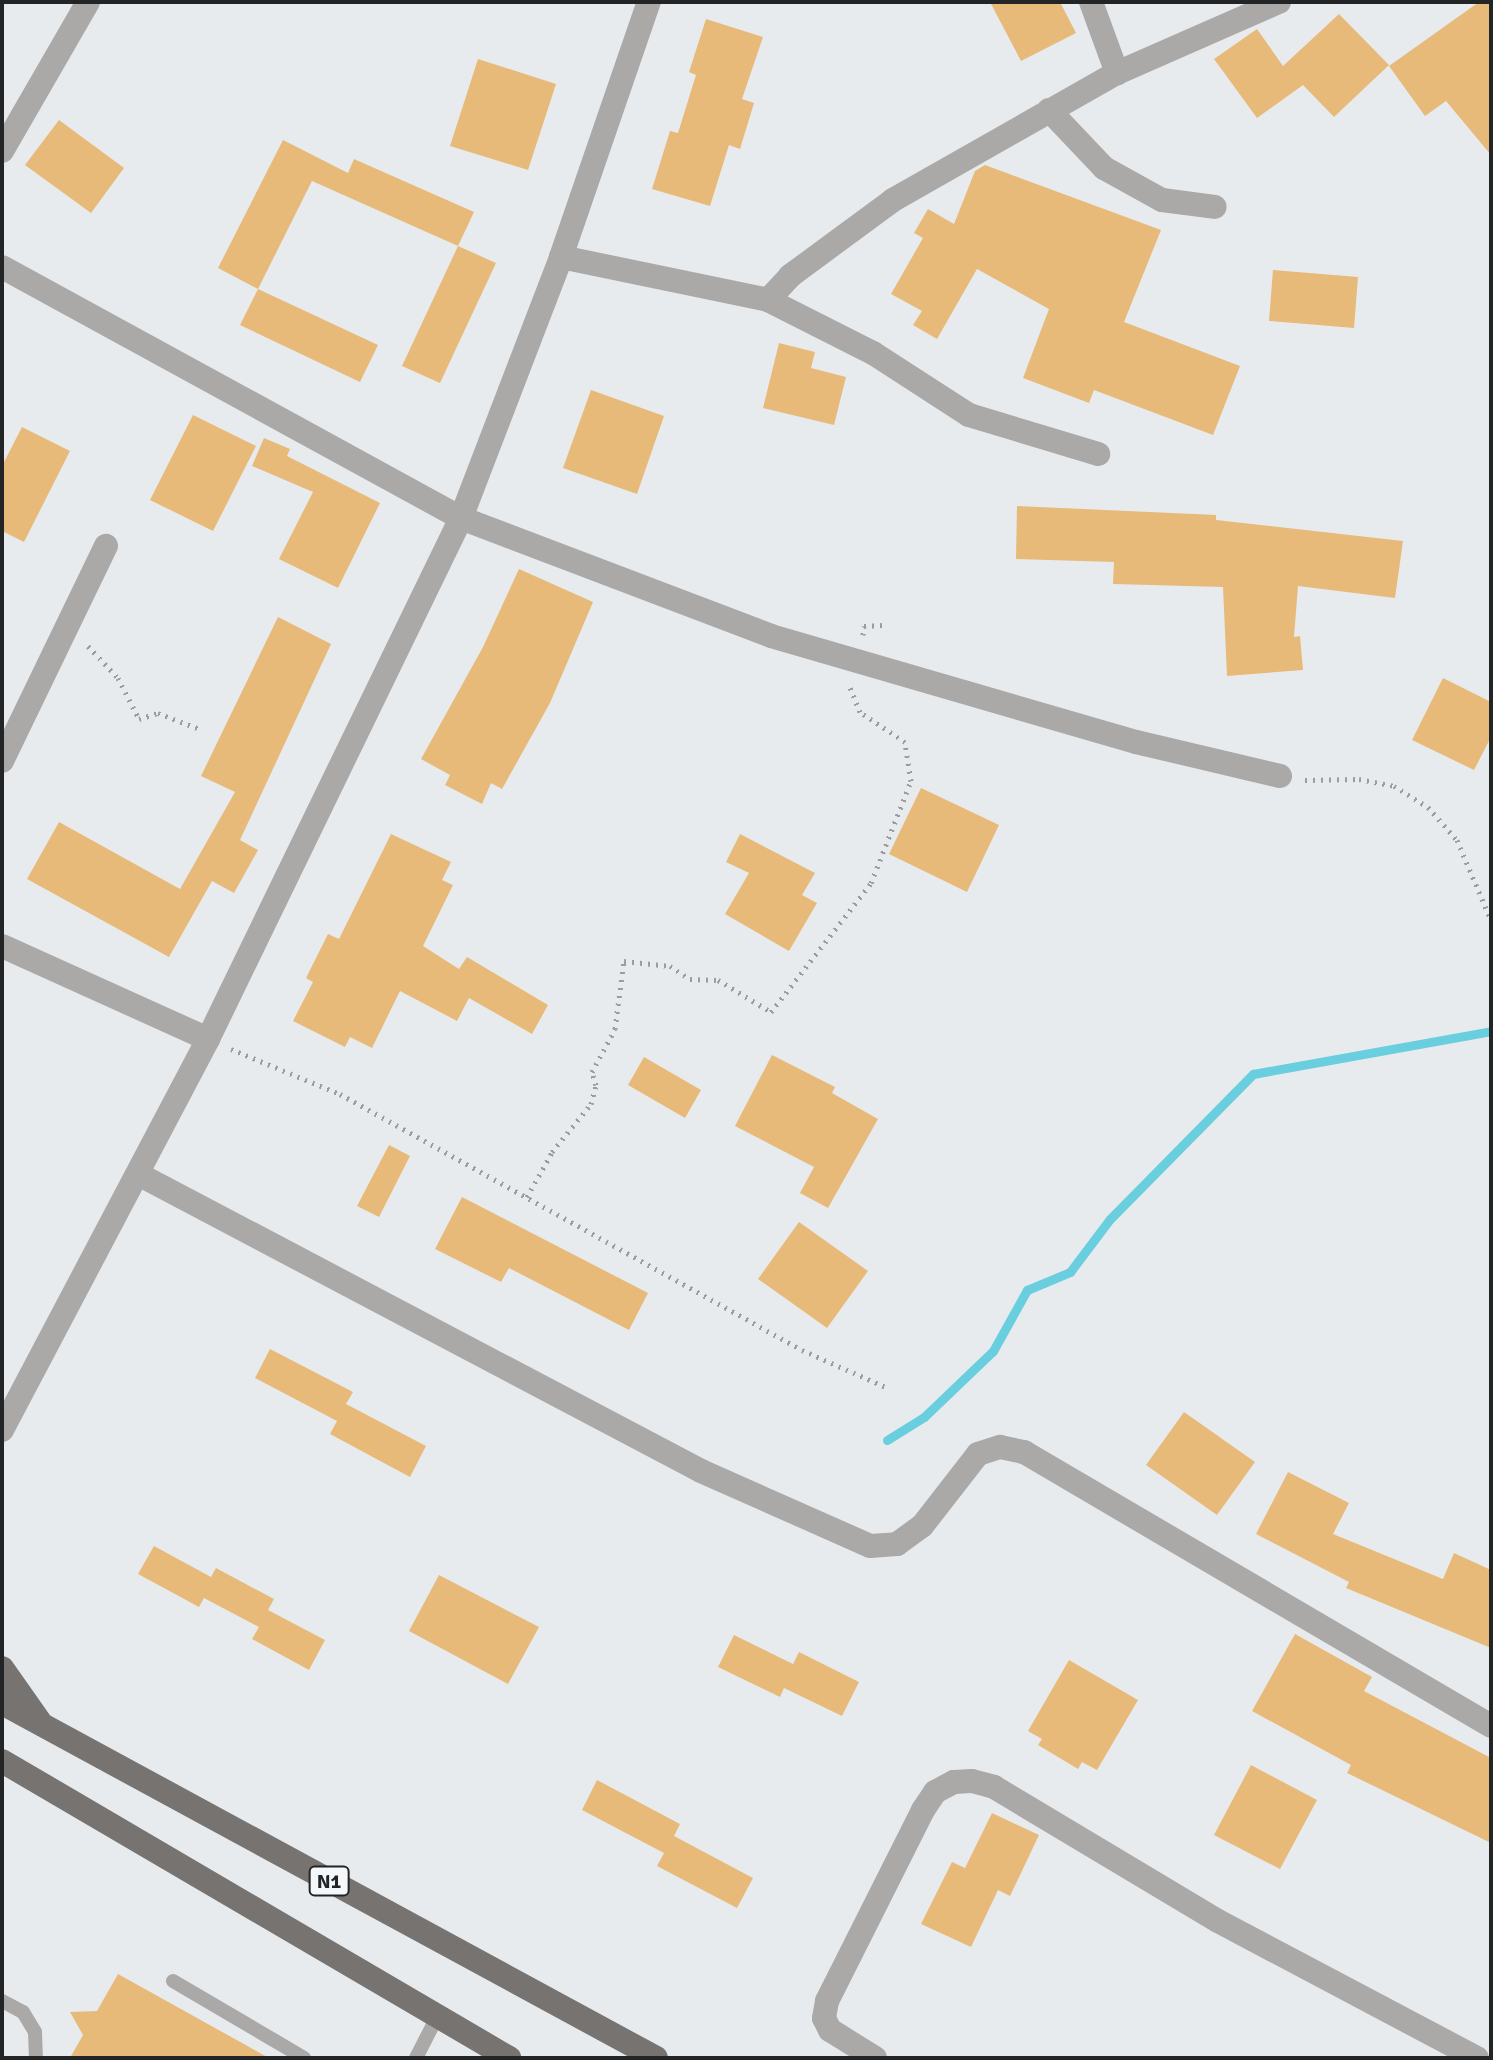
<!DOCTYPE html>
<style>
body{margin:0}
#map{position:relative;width:1493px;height:2060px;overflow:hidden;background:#e7ebee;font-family:Signika,sans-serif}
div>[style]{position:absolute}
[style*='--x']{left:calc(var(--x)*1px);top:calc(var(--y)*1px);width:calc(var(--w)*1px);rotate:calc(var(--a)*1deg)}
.stream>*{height:9px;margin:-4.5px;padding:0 4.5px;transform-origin:4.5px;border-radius:4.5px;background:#69cede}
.building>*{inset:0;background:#e7ba7a}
.path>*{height:5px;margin-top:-2.5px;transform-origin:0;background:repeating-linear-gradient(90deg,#9a9d9f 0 2px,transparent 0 8px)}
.service>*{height:14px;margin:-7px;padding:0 7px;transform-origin:7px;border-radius:7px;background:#aba9a8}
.minor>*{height:24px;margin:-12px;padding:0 12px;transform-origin:12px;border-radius:12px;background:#aba9a8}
.tertiary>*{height:24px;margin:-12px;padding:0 12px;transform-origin:12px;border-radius:12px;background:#aba9a8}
.primary>*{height:24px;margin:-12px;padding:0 12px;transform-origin:12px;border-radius:12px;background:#767371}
span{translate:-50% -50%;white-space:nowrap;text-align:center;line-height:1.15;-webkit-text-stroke:6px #f4f8fb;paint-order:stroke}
.shield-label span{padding:2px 6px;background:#f4f8fb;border:2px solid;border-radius:6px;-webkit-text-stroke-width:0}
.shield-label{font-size:20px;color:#232425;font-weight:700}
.frame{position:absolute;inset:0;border:4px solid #232425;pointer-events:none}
</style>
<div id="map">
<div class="stream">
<div style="--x:887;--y:1440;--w:44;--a:-31.9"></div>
<div style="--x:924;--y:1417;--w:95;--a:-43.7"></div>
<div style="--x:993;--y:1351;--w:70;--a:-60.9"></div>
<div style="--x:1027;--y:1290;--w:47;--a:-22.7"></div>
<div style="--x:1070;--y:1272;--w:66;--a:-53"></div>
<div style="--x:1110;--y:1219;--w:204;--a:-45.4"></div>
<div style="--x:1253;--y:1074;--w:242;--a:-10.2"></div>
</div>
<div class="building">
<div style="clip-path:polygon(990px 2px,1060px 2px,1076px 33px,1021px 61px)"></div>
<div style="clip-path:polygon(1479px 2px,1491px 2px,1491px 155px,1446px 101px,1425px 116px,1389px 66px)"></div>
<div style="clip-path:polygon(1339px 14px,1389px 65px,1334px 117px,1303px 85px,1257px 118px,1214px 59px,1257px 29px,1283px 66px)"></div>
<div style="clip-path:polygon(706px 19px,763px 37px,742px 99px,754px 103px,740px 149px,729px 145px,710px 206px,652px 189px,670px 131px,678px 133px,696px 75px,689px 72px)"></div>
<div style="clip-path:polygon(478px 59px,556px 84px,528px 170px,450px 146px)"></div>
<div style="clip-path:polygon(59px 120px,124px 168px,91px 213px,25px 165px)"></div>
<div style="clip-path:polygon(283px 140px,348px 173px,354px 159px,474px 212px,458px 246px,312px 181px,258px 289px,218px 268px)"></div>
<div style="clip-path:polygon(985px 165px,1161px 230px,1124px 322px,1240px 366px,1213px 435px,1094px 390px,1089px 403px,1023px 378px,1049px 309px,977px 269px,937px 339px,913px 325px,922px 311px,891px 294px,923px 238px,914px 233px,928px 209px,954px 224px,975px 171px)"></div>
<div style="clip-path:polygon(458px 246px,496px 263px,440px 383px,402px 366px)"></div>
<div style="clip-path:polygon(1273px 270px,1358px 277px,1354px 328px,1269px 321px)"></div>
<div style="clip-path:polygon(258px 289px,378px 345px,360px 382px,240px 325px)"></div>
<div style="clip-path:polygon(779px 343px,815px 352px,811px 368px,846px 377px,834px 425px,763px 408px)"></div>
<div style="clip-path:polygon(591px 390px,664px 416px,637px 494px,563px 468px)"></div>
<div style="clip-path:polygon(193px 415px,256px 446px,213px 531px,150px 500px)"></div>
<div style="clip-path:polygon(22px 427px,70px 451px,24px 542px,2px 531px,2px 466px)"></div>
<div style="clip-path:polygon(264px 438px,290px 449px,287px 456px,380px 503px,338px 588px,279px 559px,313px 492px,252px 466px)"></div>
<div style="clip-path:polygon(1017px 506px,1216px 515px,1216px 520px,1403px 541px,1395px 598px,1298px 586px,1294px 637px,1300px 636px,1303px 670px,1227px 676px,1223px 587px,1113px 584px,1114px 562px,1016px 559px)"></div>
<div style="clip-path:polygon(519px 569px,593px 602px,550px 703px,502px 789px,491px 783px,482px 804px,445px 785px,450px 775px,421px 759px,483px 647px)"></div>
<div style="clip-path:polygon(278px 617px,331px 644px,240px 840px,258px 850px,234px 893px,212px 881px,169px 957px,27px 879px,59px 822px,180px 889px,235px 792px,201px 776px)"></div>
<div style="clip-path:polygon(1443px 678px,1491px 702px,1491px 737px,1474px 770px,1412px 740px)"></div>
<div style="clip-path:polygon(921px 788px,999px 825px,967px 892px,889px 854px)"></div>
<div style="clip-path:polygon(391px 834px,451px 862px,442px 880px,453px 885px,423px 946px,459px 969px,467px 957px,548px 1005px,532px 1034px,469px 998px,457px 1021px,400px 991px,372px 1048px,350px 1037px,345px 1047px,293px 1021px,313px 982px,306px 978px,328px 934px,339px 939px)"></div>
<div style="clip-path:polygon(740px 834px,815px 873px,802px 895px,817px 903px,789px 951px,725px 914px,749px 873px,726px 862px)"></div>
<div style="clip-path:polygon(772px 1055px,835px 1087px,832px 1093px,878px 1119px,828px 1208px,800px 1193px,814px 1167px,735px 1126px)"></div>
<div style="clip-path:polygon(644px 1057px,701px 1090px,685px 1118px,628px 1085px)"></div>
<div style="clip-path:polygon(389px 1145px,410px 1156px,379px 1217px,357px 1206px)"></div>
<div style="clip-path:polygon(462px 1197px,648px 1293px,629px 1330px,509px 1268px,501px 1282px,435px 1249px)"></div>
<div style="clip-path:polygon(799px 1222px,868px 1271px,827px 1328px,758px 1279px)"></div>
<div style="clip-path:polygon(270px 1349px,353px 1392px,346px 1404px,426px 1446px,410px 1477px,330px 1434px,337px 1421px,255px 1378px)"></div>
<div style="clip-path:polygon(1184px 1412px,1255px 1462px,1217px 1515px,1146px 1465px)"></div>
<div style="clip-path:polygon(1288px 1472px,1349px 1503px,1333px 1534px,1443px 1579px,1454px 1553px,1491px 1570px,1491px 1648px,1346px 1588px,1349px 1582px,1256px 1534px)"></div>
<div style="clip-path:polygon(154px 1546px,211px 1577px,216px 1568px,274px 1599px,268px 1610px,325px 1640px,309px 1670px,252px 1639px,259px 1627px,204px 1598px,199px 1607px,138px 1574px)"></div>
<div style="clip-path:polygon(439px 1575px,539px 1627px,508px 1684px,409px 1631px)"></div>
<div style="clip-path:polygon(1295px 1634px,1372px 1677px,1364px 1691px,1491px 1758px,1491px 1843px,1347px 1773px,1351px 1765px,1252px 1711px)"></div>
<div style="clip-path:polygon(734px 1635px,793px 1664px,799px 1652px,859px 1682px,842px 1716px,784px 1688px,780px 1697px,718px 1667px)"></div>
<div style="clip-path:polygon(1069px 1660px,1138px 1700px,1097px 1770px,1082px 1762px,1078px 1769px,1038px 1745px,1042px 1739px,1028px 1731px)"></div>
<div style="clip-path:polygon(1251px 1765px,1317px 1800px,1280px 1869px,1214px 1835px)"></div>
<div style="clip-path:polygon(597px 1780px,680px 1824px,674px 1836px,753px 1878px,737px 1908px,657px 1866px,664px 1853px,582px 1810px)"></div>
<div style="clip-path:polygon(992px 1813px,1039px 1835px,1010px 1896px,998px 1890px,971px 1947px,921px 1924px,952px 1862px,965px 1868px)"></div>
<div style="clip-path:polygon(118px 1974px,269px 2058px,70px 2058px,83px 2035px,70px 2012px,97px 2011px)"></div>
</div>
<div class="path">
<div style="--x:863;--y:635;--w:9;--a:-84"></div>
<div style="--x:864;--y:626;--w:18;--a:-3"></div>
<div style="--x:88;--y:646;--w:44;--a:46.8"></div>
<div style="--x:118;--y:678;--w:46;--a:62.9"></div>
<div style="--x:139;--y:719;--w:20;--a:-18"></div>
<div style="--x:158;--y:713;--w:47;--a:21.1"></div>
<div style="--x:1305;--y:780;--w:54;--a:-1.1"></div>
<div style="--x:1359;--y:779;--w:36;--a:11"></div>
<div style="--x:1394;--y:786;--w:40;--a:32"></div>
<div style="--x:1428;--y:807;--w:44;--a:48.7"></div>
<div style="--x:1457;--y:840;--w:87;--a:67"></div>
<div style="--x:231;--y:1049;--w:118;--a:22.4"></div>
<div style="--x:340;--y:1094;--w:528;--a:28.99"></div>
<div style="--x:802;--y:1350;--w:94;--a:23.8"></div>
<div style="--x:527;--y:1197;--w:51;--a:-60.9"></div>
<div style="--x:552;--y:1152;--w:62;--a:-50.9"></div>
<div style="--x:591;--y:1104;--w:20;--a:-75"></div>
<div style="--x:596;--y:1085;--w:14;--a:-107"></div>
<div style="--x:592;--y:1072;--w:49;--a:-61.9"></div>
<div style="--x:615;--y:1029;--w:69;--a:-82.5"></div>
<div style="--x:624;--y:961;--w:46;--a:6.2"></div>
<div style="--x:670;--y:966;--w:24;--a:33"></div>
<div style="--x:690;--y:979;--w:28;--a:2"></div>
<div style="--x:718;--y:980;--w:62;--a:31.1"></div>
<div style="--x:771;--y:1012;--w:163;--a:-52.2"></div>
<div style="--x:871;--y:883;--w:110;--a:-68.6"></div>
<div style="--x:911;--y:781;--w:39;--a:-99"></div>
<div style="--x:905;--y:742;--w:54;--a:-146.3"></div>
<div style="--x:860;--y:712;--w:27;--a:-112"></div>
</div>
<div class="service">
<div style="--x:173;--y:1981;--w:152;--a:30.4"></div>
<div style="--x:2;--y:2001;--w:24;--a:28"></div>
<div style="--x:23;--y:2012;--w:23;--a:59"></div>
<div style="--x:35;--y:2032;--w:26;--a:88"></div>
<div style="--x:416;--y:2058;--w:44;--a:-62.9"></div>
</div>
<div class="minor">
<div style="--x:1091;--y:2;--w:76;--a:69.9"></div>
<div style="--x:1049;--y:110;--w:80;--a:46.5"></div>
<div style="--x:1104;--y:168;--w:66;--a:28.9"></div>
<div style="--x:1162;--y:200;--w:53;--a:7.5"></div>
<div style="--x:2;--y:151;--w:172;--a:-60"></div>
<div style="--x:561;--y:257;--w:211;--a:11.7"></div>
<div style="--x:768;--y:300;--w:118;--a:26.8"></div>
<div style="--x:873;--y:353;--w:114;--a:32.9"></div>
<div style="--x:969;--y:415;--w:135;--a:16.8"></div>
<div style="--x:2;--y:267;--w:523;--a:28.67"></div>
<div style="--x:461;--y:518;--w:332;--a:20.8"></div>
<div style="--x:771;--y:636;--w:380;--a:16.2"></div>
<div style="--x:1136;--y:742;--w:148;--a:13.3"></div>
<div style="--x:768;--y:300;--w:33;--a:-47"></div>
<div style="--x:790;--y:276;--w:128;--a:-36.4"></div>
<div style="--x:893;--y:200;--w:257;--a:-29.6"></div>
<div style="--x:1117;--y:73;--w:177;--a:-23.7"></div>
<div style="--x:2;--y:761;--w:239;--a:-64.2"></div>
<div style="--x:2;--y:946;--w:226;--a:24.3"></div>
<div style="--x:138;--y:1174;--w:637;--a:27.81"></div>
<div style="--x:701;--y:1471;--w:185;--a:23.9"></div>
<div style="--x:870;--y:1546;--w:27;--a:-4"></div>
<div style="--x:897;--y:1544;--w:31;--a:-36"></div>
<div style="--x:922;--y:1526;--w:91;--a:-52.1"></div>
<div style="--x:978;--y:1454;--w:23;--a:-18"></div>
<div style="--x:1000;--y:1447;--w:25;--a:12"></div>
<div style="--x:1024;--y:1452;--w:541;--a:30.4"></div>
<div style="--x:875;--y:2058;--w:53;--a:-148.1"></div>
<div style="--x:830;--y:2030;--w:13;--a:-117"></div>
<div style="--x:824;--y:2018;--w:17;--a:-80"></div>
<div style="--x:827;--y:2001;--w:214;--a:-63.3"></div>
<div style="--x:923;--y:1810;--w:22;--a:-56"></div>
<div style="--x:935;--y:1792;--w:21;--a:-28"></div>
<div style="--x:954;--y:1782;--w:18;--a:-3"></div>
<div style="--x:972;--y:1781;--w:23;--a:15"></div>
<div style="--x:994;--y:1787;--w:261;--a:30.9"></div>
<div style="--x:1218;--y:1921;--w:293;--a:27.9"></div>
</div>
<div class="tertiary">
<div style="--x:2;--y:1430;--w:442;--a:-62.2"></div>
<div style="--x:208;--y:1039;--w:579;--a:-64.1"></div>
<div style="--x:461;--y:518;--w:280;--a:-69"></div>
<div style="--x:561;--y:257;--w:270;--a:-71"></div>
</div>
<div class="primary">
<div style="--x:2;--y:1668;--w:66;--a:54.9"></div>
<div style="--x:2;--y:1703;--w:744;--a:28.49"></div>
<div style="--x:2;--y:1761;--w:588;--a:30.36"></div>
</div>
<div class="shield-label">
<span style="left:329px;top:1881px">N1</span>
</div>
<div class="frame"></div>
</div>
